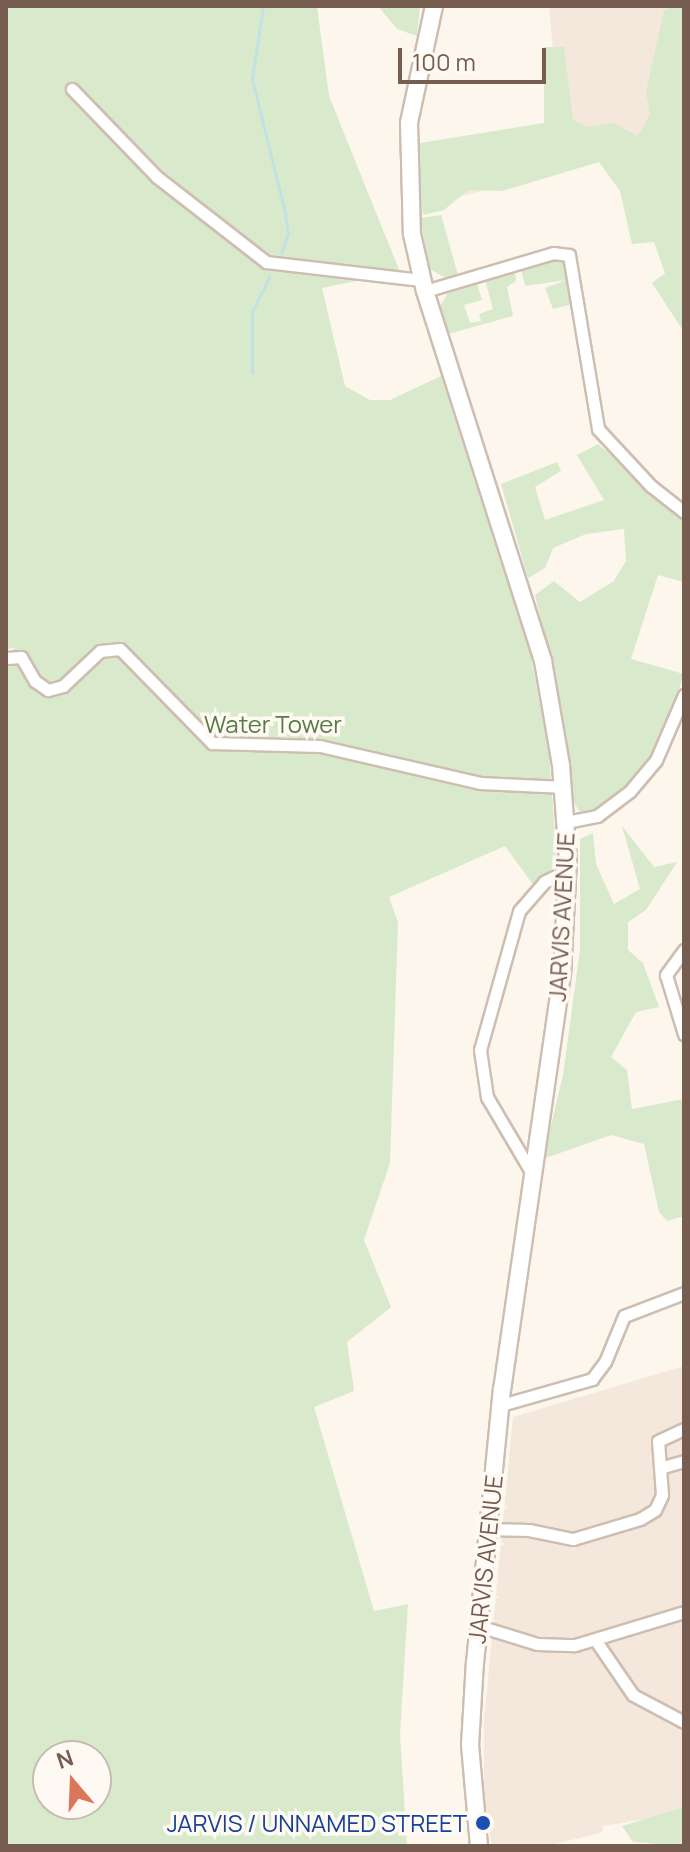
<!DOCTYPE html>
<style>
body{margin:0}
#map{position:relative;width:690px;height:1852px;overflow:hidden;background:#fcf6ed;font-family:Manrope,sans-serif}
div>[style]{position:absolute}
[style*='--x']{left:calc(var(--x)*1px);top:calc(var(--y)*1px);width:calc(var(--w)*1px);rotate:calc(var(--a)*1deg)}
.residential>*{inset:0;background:#f3e8db}
.green>*{inset:0;background:#d8eacb}
.stream>*{height:3px;margin:-1.5px;padding:0 1.5px;transform-origin:1.5px;border-radius:1.5px;background:#c1e1e5}
.roads{filter:drop-shadow(2px 0 #cebeb2) drop-shadow(-2px 0 #cebeb2) drop-shadow(0 2px #cebeb2) drop-shadow(0 -2px #cebeb2)}
.street>*{height:11px;margin:-5.5px;padding:0 5.5px;transform-origin:5.5px;border-radius:5.5px;background:#fff}
.secondary>*{height:16px;margin:-8px;padding:0 8px;transform-origin:8px;border-radius:8px;background:#fff}
.dots>*{width:22px;height:22px;translate:-50% -50%;box-sizing:border-box;border:4px solid #fefaf3;border-radius:50%}
span{translate:-50% -50%;white-space:nowrap;text-align:center;line-height:1.15;-webkit-text-stroke:7px #fefaf3;paint-order:stroke}
.park-label{font-size:24px;color:#587b48}
.street-label{font-size:24px;color:#775d50}
.transit-label{font-size:24px;color:#164399}
.right{translate:-100% -50%;text-align:right}
.frame{position:absolute;inset:0;border:8px solid #775d50;pointer-events:none}
.north{position:absolute;left:32px;top:1740px;width:80px;height:80px;box-sizing:border-box;background:#fefaf3;border:2px solid #c8bbb2;border-radius:50%;rotate:341deg;font-size:22px;font-weight:700;line-height:32px;text-align:center;color:#775d50}
.north::after{content:'';display:block;margin:auto;width:28px;height:36px;background:#dd755a;clip-path:polygon(50% 0,100% 100%,50% 72%,0 100%)}
.scale{position:absolute;left:398px;top:48px;width:148px;height:36px;box-sizing:border-box;border:4px solid #775d50;border-top:0;padding-left:10px;font-size:24px;line-height:28px;white-space:nowrap;color:#775d50;-webkit-text-stroke:6px #fefaf3;paint-order:stroke}
</style>
<div id="map">
<div class="residential">
<div style="clip-path:polygon(549px 6px,684px 6px,684px 137px,420px 207px,418px 176px,560px 129px)"></div>
<div style="clip-path:polygon(684px 1366px,684px 1813px,602px 1826px,603px 1832px,555px 1844px,492px 1846px,484px 1804px,484px 1721px,513px 1417px)"></div>
</div>
<div class="green">
<div style="clip-path:polygon(evenodd,6px 6px,317px 6px,329px 96px,400px 272px,322px 288px,345px 386px,370px 400px,390px 400px,441px 376px,531px 657px,549px 752px,557px 864px,534px 886px,505px 846px,389px 897px,398px 923px,390px 1163px,364px 1240px,391px 1307px,347px 1342px,354px 1391px,314px 1407px,374px 1611px,408px 1604px,400px 1734px,407px 1846px,6px 1846px,6px 654px,16px 648px,6px 649px,6px 6px,48px 1756px,96px 1756px,96px 1804px,48px 1804px,48px 1756px)"></div>
<div style="clip-path:polygon(378px 6px,420px 6px,417px 36px,397px 29px)"></div>
<div style="clip-path:polygon(674px 6px,684px 9px,684px 332px,652px 283px,665px 273px,654px 242px,632px 244px,620px 191px,599px 162px,502px 191px,468px 190px,444px 210px,423px 215px,418px 176px,420px 143px,544px 123px,544px 47px,564px 47px,573px 120px,588px 127px,613px 123px,638px 136px,650px 114px,646px 92px,664px 11px)"></div>
<div style="clip-path:polygon(441px 215px,458px 275px,446px 278px,430px 269px,420px 218px)"></div>
<div style="clip-path:polygon(555px 259px,566px 264px,573px 304px,553px 309px,545px 288px,566px 280px,525px 286px,521px 269px)"></div>
<div style="clip-path:polygon(515px 272px,516px 281px,507px 287px,513px 316px,448px 334px,440px 306px,448px 293px,477px 284px,482px 300px,464px 305px,470px 323px,481px 321px,479px 314px,493px 309px,485px 280px)"></div>
<div style="clip-path:polygon(598px 444px,684px 518px,684px 582px,658px 575px,631px 659px,684px 674px,659px 748px,611px 806px,591px 815px,579px 811px,573px 801px,556px 685px,535px 595px,554px 581px,580px 602px,614px 581px,626px 561px,624px 529px,586px 534px,553px 548px,545px 568px,528px 578px,501px 484px,557px 462px,561px 471px,535px 487px,545px 520px,604px 500px,577px 455px)"></div>
<div style="clip-path:polygon(622px 826px,654px 867px,677px 862px,646px 910px,628px 922px,628px 950px,643px 963px,659px 1007px,636px 1012px,611px 1057px,627px 1070px,632px 1109px,684px 1099px,684px 1216px,667px 1221px,659px 1212px,644px 1144px,611px 1135px,543px 1159px,563px 1075px,580px 950px,580px 839px,593px 833px,596px 864px,614px 904px,640px 889px)"></div>
<div style="clip-path:polygon(684px 1807px,684px 1846px,633px 1842px,622px 1826px)"></div>
</div>
<div class="stream">
<div style="--x:263;--y:6;--w:74;--a:98.6"></div>
<div style="--x:252;--y:79;--w:133;--a:76.1"></div>
<div style="--x:284;--y:208;--w:25;--a:81"></div>
<div style="--x:288;--y:233;--w:21;--a:109"></div>
<div style="--x:252;--y:372;--w:61;--a:-90"></div>
<div style="--x:252;--y:311;--w:39;--a:-63"></div>
</div>
<div class="roads">
<div class="street">
<div style="--x:72;--y:89;--w:122;--a:46"></div>
<div style="--x:157;--y:177;--w:138;--a:37.9"></div>
<div style="--x:266;--y:262;--w:156;--a:6.6"></div>
<div style="--x:425;--y:291;--w:134;--a:-16.5"></div>
<div style="--x:553;--y:253;--w:16;--a:7"></div>
<div style="--x:569;--y:255;--w:176;--a:80.5"></div>
<div style="--x:598;--y:429;--w:78;--a:47.1"></div>
<div style="--x:651;--y:486;--w:42;--a:38.2"></div>
<div style="--x:6;--y:658;--w:15;--a:-4"></div>
<div style="--x:21;--y:657;--w:28;--a:60"></div>
<div style="--x:35;--y:681;--w:16;--a:35"></div>
<div style="--x:48;--y:690;--w:16;--a:-15"></div>
<div style="--x:63;--y:686;--w:51;--a:-43.4"></div>
<div style="--x:100;--y:651;--w:20;--a:-6"></div>
<div style="--x:120;--y:649;--w:132;--a:45.6"></div>
<div style="--x:212;--y:743;--w:108;--a:1.6"></div>
<div style="--x:320;--y:746;--w:164;--a:13"></div>
<div style="--x:480;--y:783;--w:84;--a:2.7"></div>
<div style="--x:566;--y:822;--w:32;--a:-11"></div>
<div style="--x:597;--y:816;--w:41;--a:-37.1"></div>
<div style="--x:630;--y:791;--w:40;--a:-50"></div>
<div style="--x:656;--y:760;--w:71;--a:-66.7"></div>
<div style="--x:684;--y:950;--w:31;--a:126"></div>
<div style="--x:666;--y:975;--w:62;--a:73"></div>
<div style="--x:530;--y:1170;--w:85;--a:-120.5"></div>
<div style="--x:487;--y:1097;--w:48;--a:-98.5"></div>
<div style="--x:480;--y:1050;--w:144;--a:-74.3"></div>
<div style="--x:519;--y:911;--w:38;--a:-49"></div>
<div style="--x:544;--y:882;--w:27;--a:-27"></div>
<div style="--x:501;--y:1405;--w:95;--a:-15.9"></div>
<div style="--x:592;--y:1379;--w:21;--a:-53"></div>
<div style="--x:605;--y:1362;--w:50;--a:-67.6"></div>
<div style="--x:624;--y:1316;--w:64;--a:-21"></div>
<div style="--x:663;--y:1467;--w:22;--a:-16"></div>
<div style="--x:488;--y:1529;--w:41;--a:1.4"></div>
<div style="--x:529;--y:1530;--w:45;--a:11.6"></div>
<div style="--x:573;--y:1539;--w:70;--a:-16.6"></div>
<div style="--x:640;--y:1519;--w:17;--a:-31"></div>
<div style="--x:655;--y:1510;--w:17;--a:-65"></div>
<div style="--x:662;--y:1495;--w:54;--a:-94.2"></div>
<div style="--x:658;--y:1441;--w:29;--a:-25"></div>
<div style="--x:479;--y:1626;--w:61;--a:17.2"></div>
<div style="--x:537;--y:1644;--w:38;--a:2"></div>
<div style="--x:575;--y:1645;--w:114;--a:-16.8"></div>
<div style="--x:596;--y:1641;--w:65;--a:55.6"></div>
<div style="--x:633;--y:1695;--w:58;--a:27.9"></div>
</div>
<div class="secondary">
<div style="--x:434;--y:6;--w:120;--a:102.1"></div>
<div style="--x:409;--y:123;--w:111;--a:88.5"></div>
<div style="--x:412;--y:234;--w:58;--a:77.2"></div>
<div style="--x:425;--y:291;--w:388;--a:72.3"></div>
<div style="--x:543;--y:661;--w:106;--a:80.2"></div>
<div style="--x:561;--y:765;--w:95;--a:85.8"></div>
<div style="--x:568;--y:860;--w:114;--a:93"></div>
<div style="--x:562;--y:974;--w:418;--a:98.2"></div>
<div style="--x:502;--y:1388;--w:274;--a:95.6"></div>
<div style="--x:475;--y:1661;--w:84;--a:93.4"></div>
<div style="--x:470;--y:1745;--w:101;--a:84.9"></div>
</div>
</div>
<div class="dots">
<div style="left:483px;top:1823px;background:#1a4fb4"></div>
</div>
<div class="park-label">
<span style="left:273px;top:724px">Water Tower</span>
</div>
<div class="street-label">
<span style="left:561px;top:917px;rotate:-87deg">JARVIS AVENUE</span>
<span style="left:485px;top:1559px;rotate:-84deg">JARVIS AVENUE</span>
</div>
<div class="transit-label">
<span class="right" style="left:467px;top:1823px">JARVIS / UNNAMED STREET</span>
</div>
<div class="frame"></div>
<div class="north">N</div>
<div class="scale">100 m</div>
</div>
